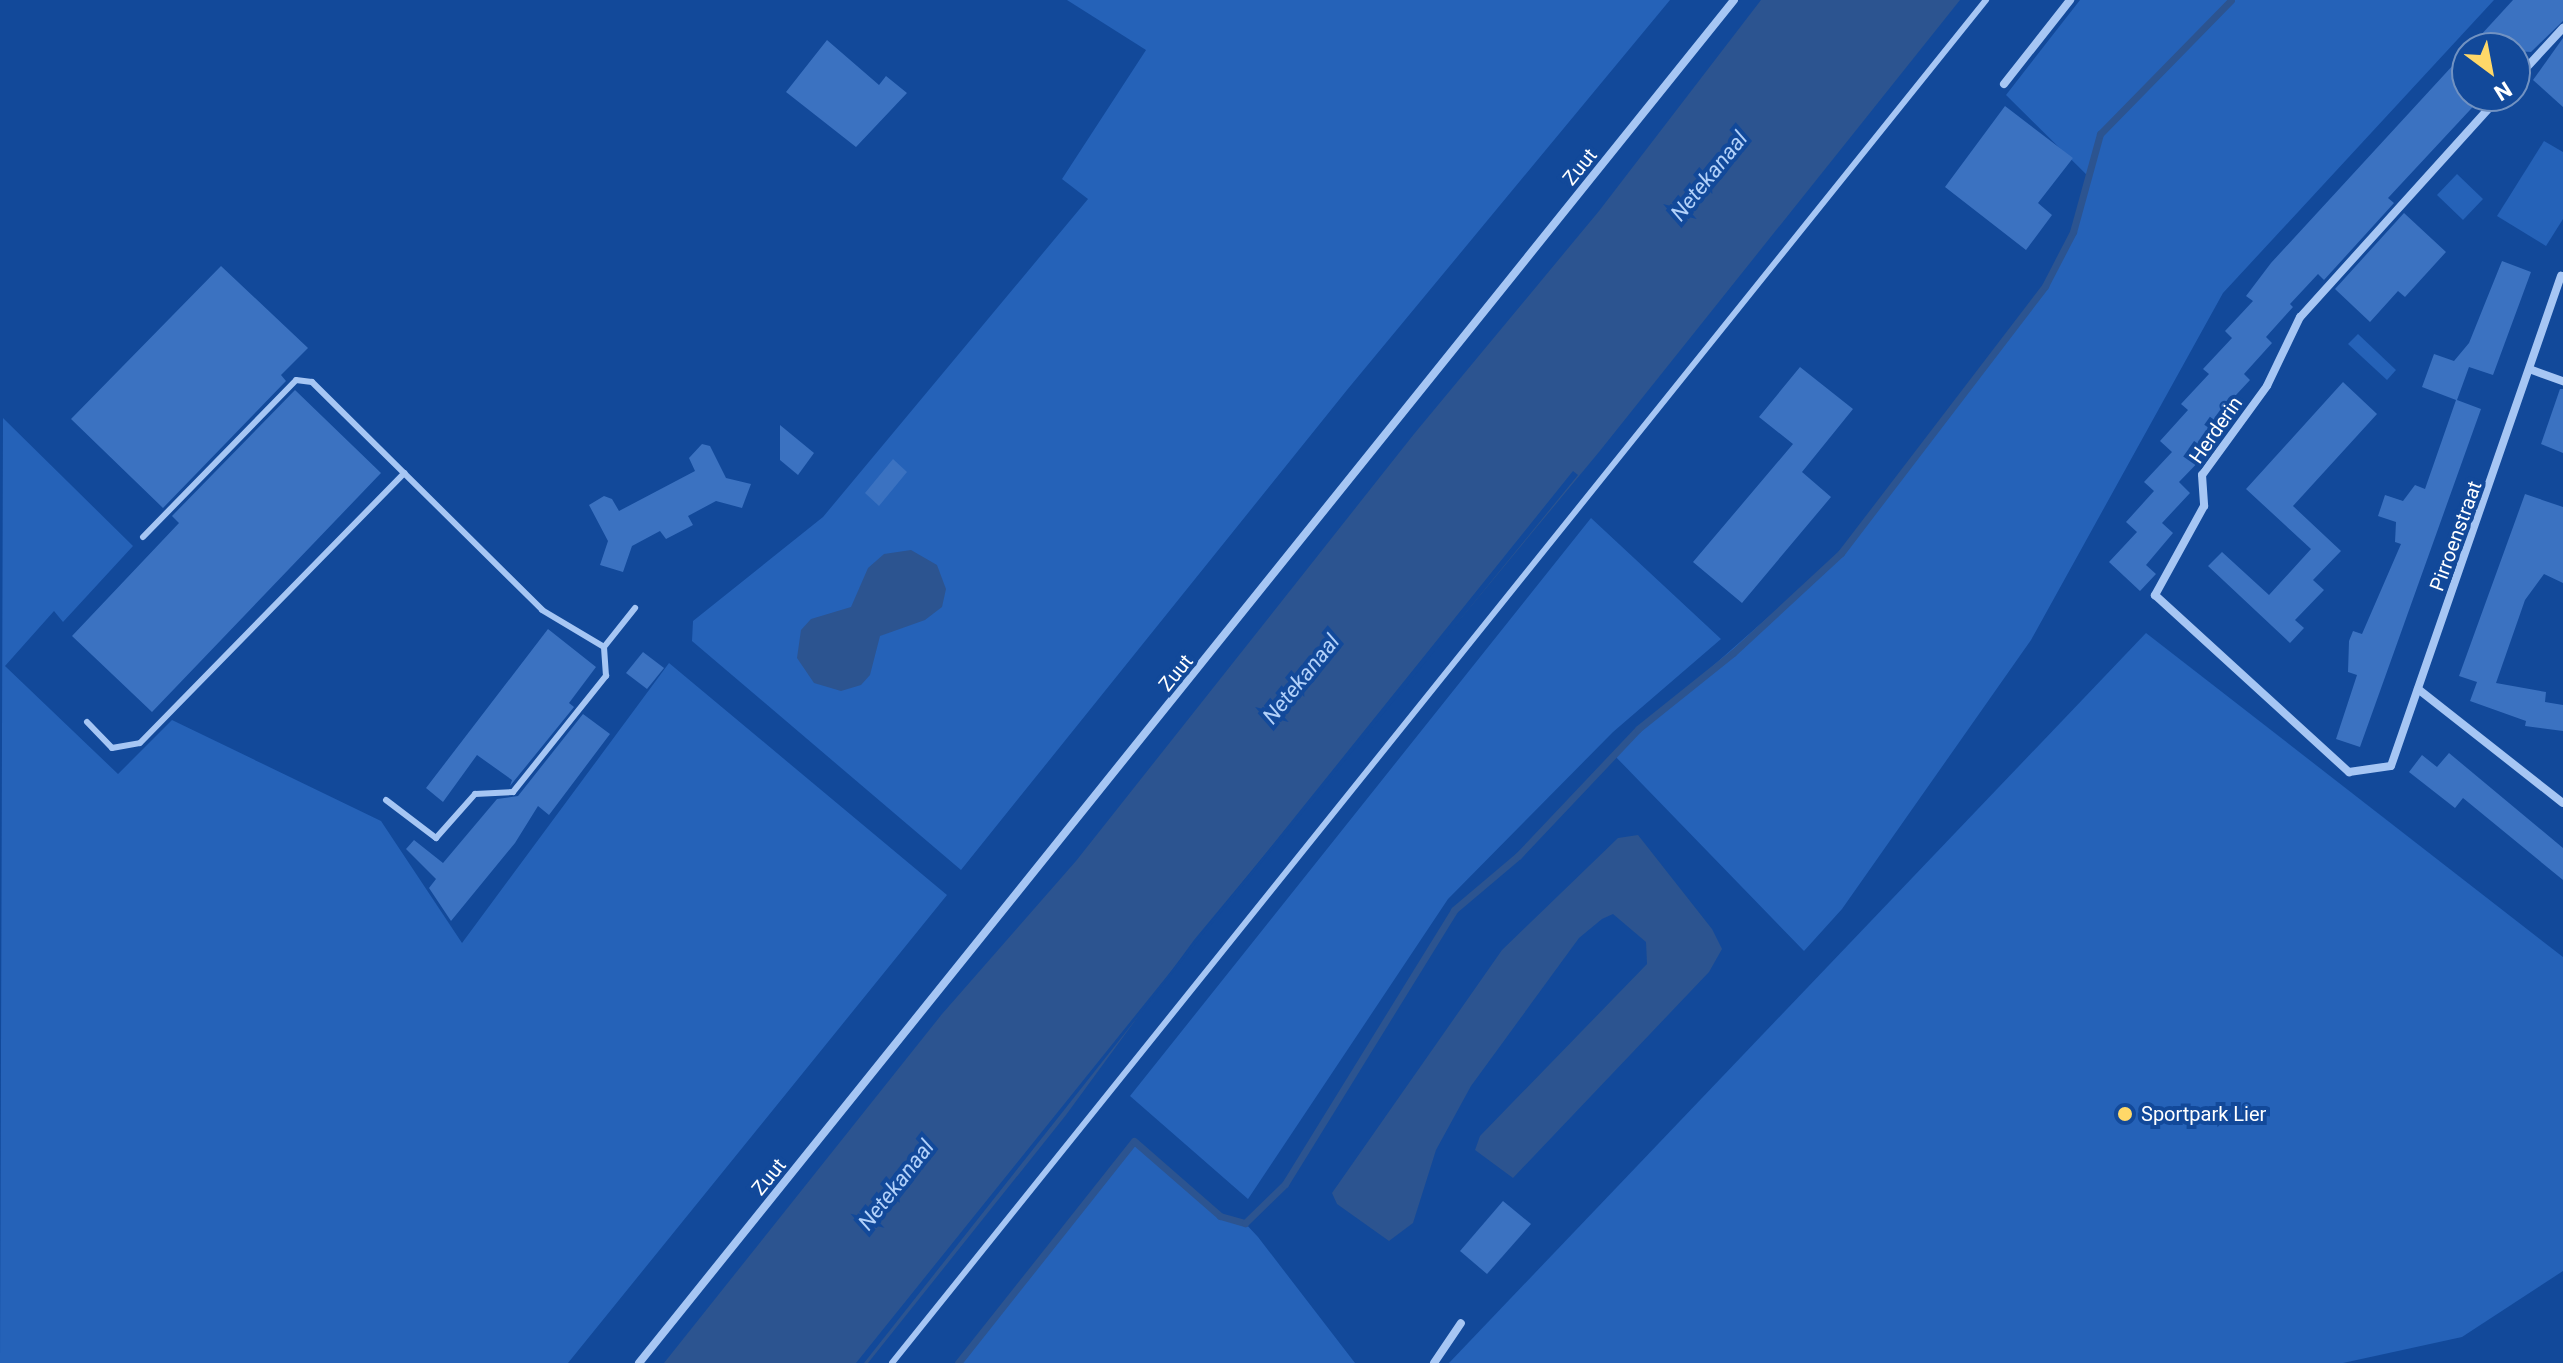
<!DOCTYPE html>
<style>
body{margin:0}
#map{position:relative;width:2563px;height:1363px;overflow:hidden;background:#12499a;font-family:Roboto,sans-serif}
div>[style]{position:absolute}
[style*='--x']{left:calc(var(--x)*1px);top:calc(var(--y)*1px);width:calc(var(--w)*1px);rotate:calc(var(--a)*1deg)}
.green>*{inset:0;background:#2562b8}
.water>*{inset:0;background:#2c5490}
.pier>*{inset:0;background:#12499a}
.stream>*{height:7px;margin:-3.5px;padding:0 3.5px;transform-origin:3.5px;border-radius:3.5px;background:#2c5490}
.building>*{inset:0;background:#3b72c1}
.service>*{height:6px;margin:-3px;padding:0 3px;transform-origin:3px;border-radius:3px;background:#a6c6f4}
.minor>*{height:8px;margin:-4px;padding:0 4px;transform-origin:4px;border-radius:4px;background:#a6c6f4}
.dots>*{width:22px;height:22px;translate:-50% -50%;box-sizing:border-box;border:4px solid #12499a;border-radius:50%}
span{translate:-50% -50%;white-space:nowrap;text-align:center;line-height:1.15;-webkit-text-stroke:8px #12499a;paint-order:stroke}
.street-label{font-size:20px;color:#fff}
.poi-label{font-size:20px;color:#fff}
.left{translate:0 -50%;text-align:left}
.water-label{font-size:22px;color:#b2d1fa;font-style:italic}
.north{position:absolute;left:2451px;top:32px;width:80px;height:80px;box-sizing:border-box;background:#12499a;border:2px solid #7192c2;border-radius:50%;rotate:148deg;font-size:22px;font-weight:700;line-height:32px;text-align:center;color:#fff}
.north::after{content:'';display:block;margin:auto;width:28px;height:36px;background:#ffd868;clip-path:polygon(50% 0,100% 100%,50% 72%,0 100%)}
</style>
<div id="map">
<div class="green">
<div style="clip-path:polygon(1067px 0,1670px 0,1347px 390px,961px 870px,692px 641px,693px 621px,823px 517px,1088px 199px,1062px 179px,1146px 50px)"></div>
<div style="clip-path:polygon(2080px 0,2494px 0,2223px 293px,2031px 640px,1842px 909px,1804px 951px,1613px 754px,1841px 553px,2045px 286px,2073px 232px,2091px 179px,2006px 95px)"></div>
<div style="clip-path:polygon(2544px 141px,2563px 152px,2563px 219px,2546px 246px,2497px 216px)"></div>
<div style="clip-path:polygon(2457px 174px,2483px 199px,2463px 220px,2437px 195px)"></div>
<div style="clip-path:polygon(2358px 334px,2396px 370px,2387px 380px,2348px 344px)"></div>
<div style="clip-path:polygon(3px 418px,133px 546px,63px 622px,54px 611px,5px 666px,118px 774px,172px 720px,381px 821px,462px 943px,669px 663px,947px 895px,568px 1363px,0 1363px)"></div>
<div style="clip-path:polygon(1591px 518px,1721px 639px,1613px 732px,1448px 899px,1248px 1199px,1130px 1096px)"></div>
<div style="clip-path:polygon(2146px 633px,2563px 957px,2563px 1271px,2462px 1337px,2343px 1363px,1449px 1363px)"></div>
<div style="clip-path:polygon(1134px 1141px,1220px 1216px,1245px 1223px,1258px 1237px,1355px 1363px,958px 1363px)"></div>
</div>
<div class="water">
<div style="clip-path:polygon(1761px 0,1960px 0,1599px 452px,1194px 940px,1066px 1115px,868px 1363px,664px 1363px,942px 1014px,1076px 861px,1414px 434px,1599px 211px)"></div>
<div style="clip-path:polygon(911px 550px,937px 565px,946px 589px,942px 607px,925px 620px,880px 636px,870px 675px,861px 685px,841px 691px,814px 683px,797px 658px,801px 630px,811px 619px,851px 607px,868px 568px,884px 554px)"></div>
<div style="clip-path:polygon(1638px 835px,1712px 929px,1722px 949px,1709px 972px,1513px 1178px,1475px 1150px,1480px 1136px,1647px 964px,1646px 942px,1613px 914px,1602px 919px,1579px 938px,1471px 1086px,1436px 1150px,1413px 1223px,1389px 1241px,1337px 1204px,1332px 1193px,1502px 950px,1618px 838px)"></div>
</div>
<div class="pier">
<div style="clip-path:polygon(1573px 471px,1578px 475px,1197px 942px,864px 1363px,856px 1363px)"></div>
</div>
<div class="stream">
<div style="--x:958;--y:1363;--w:283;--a:-51.6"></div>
<div style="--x:1134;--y:1141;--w:114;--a:41.1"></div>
<div style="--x:1220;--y:1216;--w:26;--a:16"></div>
<div style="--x:1245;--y:1223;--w:56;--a:-44.3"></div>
<div style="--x:1285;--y:1184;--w:322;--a:-58.3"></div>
<div style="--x:1454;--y:910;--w:84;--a:-40.2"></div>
<div style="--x:1518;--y:856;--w:175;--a:-46.6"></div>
<div style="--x:1638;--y:729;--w:122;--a:-38.7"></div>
<div style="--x:1733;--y:653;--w:147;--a:-42.8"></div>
<div style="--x:1841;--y:553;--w:336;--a:-52.6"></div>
<div style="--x:2045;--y:286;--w:61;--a:-62.6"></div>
<div style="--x:2073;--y:232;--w:102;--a:-74.6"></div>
<div style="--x:2100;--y:134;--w:187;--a:-45.6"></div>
</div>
<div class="building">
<div style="clip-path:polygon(2513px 0,2563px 0,2563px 21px,2531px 52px,2469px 48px)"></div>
<div style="clip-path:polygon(2563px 38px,2563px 107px,2533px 80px)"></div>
<div style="clip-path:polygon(827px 40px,879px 85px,886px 76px,907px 93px,856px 147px,786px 92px)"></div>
<div style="clip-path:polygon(2455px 63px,2467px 74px,2467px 96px,2483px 96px,2388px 198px,2394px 203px,2324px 280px,2318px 274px,2290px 304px,2293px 307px,2266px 337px,2272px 343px,2244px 374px,2250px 380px,2222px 410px,2228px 416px,2201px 446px,2208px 452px,2179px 482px,2190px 493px,2162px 523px,2173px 533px,2146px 565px,2156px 574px,2140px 591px,2109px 562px,2137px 532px,2126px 522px,2154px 491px,2144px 482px,2172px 452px,2160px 441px,2188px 410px,2181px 404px,2209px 374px,2203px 369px,2232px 338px,2225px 331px,2253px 301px,2246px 296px,2271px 263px)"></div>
<div style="clip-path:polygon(2005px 106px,2073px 158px,2038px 203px,2052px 215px,2026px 250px,1945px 187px)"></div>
<div style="clip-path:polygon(2404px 213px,2446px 252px,2405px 297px,2398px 291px,2370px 322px,2335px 289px)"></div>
<div style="clip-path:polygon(2502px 261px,2531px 272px,2493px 375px,2469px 367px,2457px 400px,2481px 409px,2360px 747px,2336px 739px,2357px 675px,2348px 672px,2349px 641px,2353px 631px,2362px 634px,2401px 544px,2395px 542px,2396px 522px,2378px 516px,2385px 495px,2403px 501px,2415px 485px,2425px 489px,2456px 400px,2422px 387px,2434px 354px,2454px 361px,2469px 343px)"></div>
<div style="clip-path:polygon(221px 266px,308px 348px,281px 375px,286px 381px,163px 508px,71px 419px)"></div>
<div style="clip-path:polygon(1800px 367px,1853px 409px,1802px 472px,1831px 497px,1742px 603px,1693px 562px,1793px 444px,1759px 417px)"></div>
<div style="clip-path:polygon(2343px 382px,2377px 414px,2293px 506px,2341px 551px,2313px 580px,2324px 590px,2295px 620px,2304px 628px,2290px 643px,2208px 566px,2222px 552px,2269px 595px,2311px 549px,2246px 489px)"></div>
<div style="clip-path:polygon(2560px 389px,2563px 389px,2563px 453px,2541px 444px)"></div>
<div style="clip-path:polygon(295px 390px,381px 473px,152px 712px,72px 636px,179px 523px,172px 516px)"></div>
<div style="clip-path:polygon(780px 425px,814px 453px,798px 475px,780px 460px)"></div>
<div style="clip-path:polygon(702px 444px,710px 446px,726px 478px,751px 484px,742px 508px,716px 501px,688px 516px,693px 525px,666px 539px,660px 531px,632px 546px,623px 572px,600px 565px,608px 541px,589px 505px,604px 496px,612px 499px,619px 511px,695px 471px,689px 458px)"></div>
<div style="clip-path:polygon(893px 459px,907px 472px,879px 506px,865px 493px)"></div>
<div style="clip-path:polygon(2525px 494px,2563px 507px,2563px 583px,2544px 574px,2525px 600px,2496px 683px,2546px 692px,2545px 702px,2563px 705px,2563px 731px,2525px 726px,2526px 721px,2470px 701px,2477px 682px,2459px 676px)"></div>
<div style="clip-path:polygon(548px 629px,596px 667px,569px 703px,574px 707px,510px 786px,512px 780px,477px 755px,443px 802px,426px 788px)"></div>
<div style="clip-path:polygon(643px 652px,664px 668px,647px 689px,626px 673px)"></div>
<div style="clip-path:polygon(583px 714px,610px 734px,549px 815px,538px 806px,515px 843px,451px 921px,429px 888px,436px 879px,406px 849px,414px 840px,443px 863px,497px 799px,518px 796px)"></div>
<div style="clip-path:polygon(2449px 753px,2563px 848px,2563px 880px,2463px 798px,2455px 808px,2409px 772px,2422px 755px,2437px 767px)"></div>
<div style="clip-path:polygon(1503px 1201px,1531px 1224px,1487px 1274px,1460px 1251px)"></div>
</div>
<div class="service">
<div style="--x:143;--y:537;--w:219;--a:-45.7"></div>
<div style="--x:296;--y:380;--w:16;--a:7"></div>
<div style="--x:312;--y:382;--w:324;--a:44.7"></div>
<div style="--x:542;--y:610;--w:72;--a:30.8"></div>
<div style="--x:604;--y:647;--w:50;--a:-51.5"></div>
<div style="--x:87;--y:722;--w:36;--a:46"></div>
<div style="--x:112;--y:748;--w:28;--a:-10"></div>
<div style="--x:140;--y:743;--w:378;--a:-45.6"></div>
<div style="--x:386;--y:800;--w:63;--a:37.2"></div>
<div style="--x:436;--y:838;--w:59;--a:-48.4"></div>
<div style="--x:475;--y:794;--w:38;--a:-3"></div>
<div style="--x:513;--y:792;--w:149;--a:-51.3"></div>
<div style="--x:606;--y:676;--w:29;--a:-94"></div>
<div style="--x:892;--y:1363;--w:1748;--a:-51.25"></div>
</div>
<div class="minor">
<div style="--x:2515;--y:80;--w:71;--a:-47.3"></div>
<div style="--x:2004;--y:84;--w:107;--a:-51.8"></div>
<div style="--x:2500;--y:96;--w:298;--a:132.1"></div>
<div style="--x:2300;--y:317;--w:76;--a:115.6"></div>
<div style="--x:2267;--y:386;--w:110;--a:126.1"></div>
<div style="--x:2202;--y:475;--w:31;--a:86"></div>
<div style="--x:2204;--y:506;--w:102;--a:118.8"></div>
<div style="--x:2155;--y:595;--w:263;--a:42.4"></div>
<div style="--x:2349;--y:772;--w:42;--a:-8.1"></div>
<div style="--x:2391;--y:766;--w:519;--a:-70.87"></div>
<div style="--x:2532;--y:370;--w:33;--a:20"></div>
<div style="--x:2418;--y:689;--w:184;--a:38.2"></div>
<div style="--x:639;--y:1363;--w:1748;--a:-51.22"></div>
<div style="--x:1434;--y:1363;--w:48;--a:-56"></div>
</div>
<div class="dots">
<div style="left:2125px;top:1114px;background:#ffd868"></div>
</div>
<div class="street-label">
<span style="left:1580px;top:167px;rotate:-51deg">Zuut</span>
<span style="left:2216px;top:430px;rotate:-55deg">Herderin</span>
<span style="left:2456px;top:536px;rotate:-70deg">Pirroenstraat</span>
<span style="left:1176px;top:673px;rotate:-51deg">Zuut</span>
<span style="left:769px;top:1177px;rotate:-51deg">Zuut</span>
</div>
<div class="poi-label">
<span class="left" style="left:2141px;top:1114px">Sportpark Lier</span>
</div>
<div class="water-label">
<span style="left:1709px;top:176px;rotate:-51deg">Netekanaal</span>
<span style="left:1301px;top:679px;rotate:-51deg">Netekanaal</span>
<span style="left:896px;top:1185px;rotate:-52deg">Netekanaal</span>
</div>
<div class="north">N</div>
</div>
